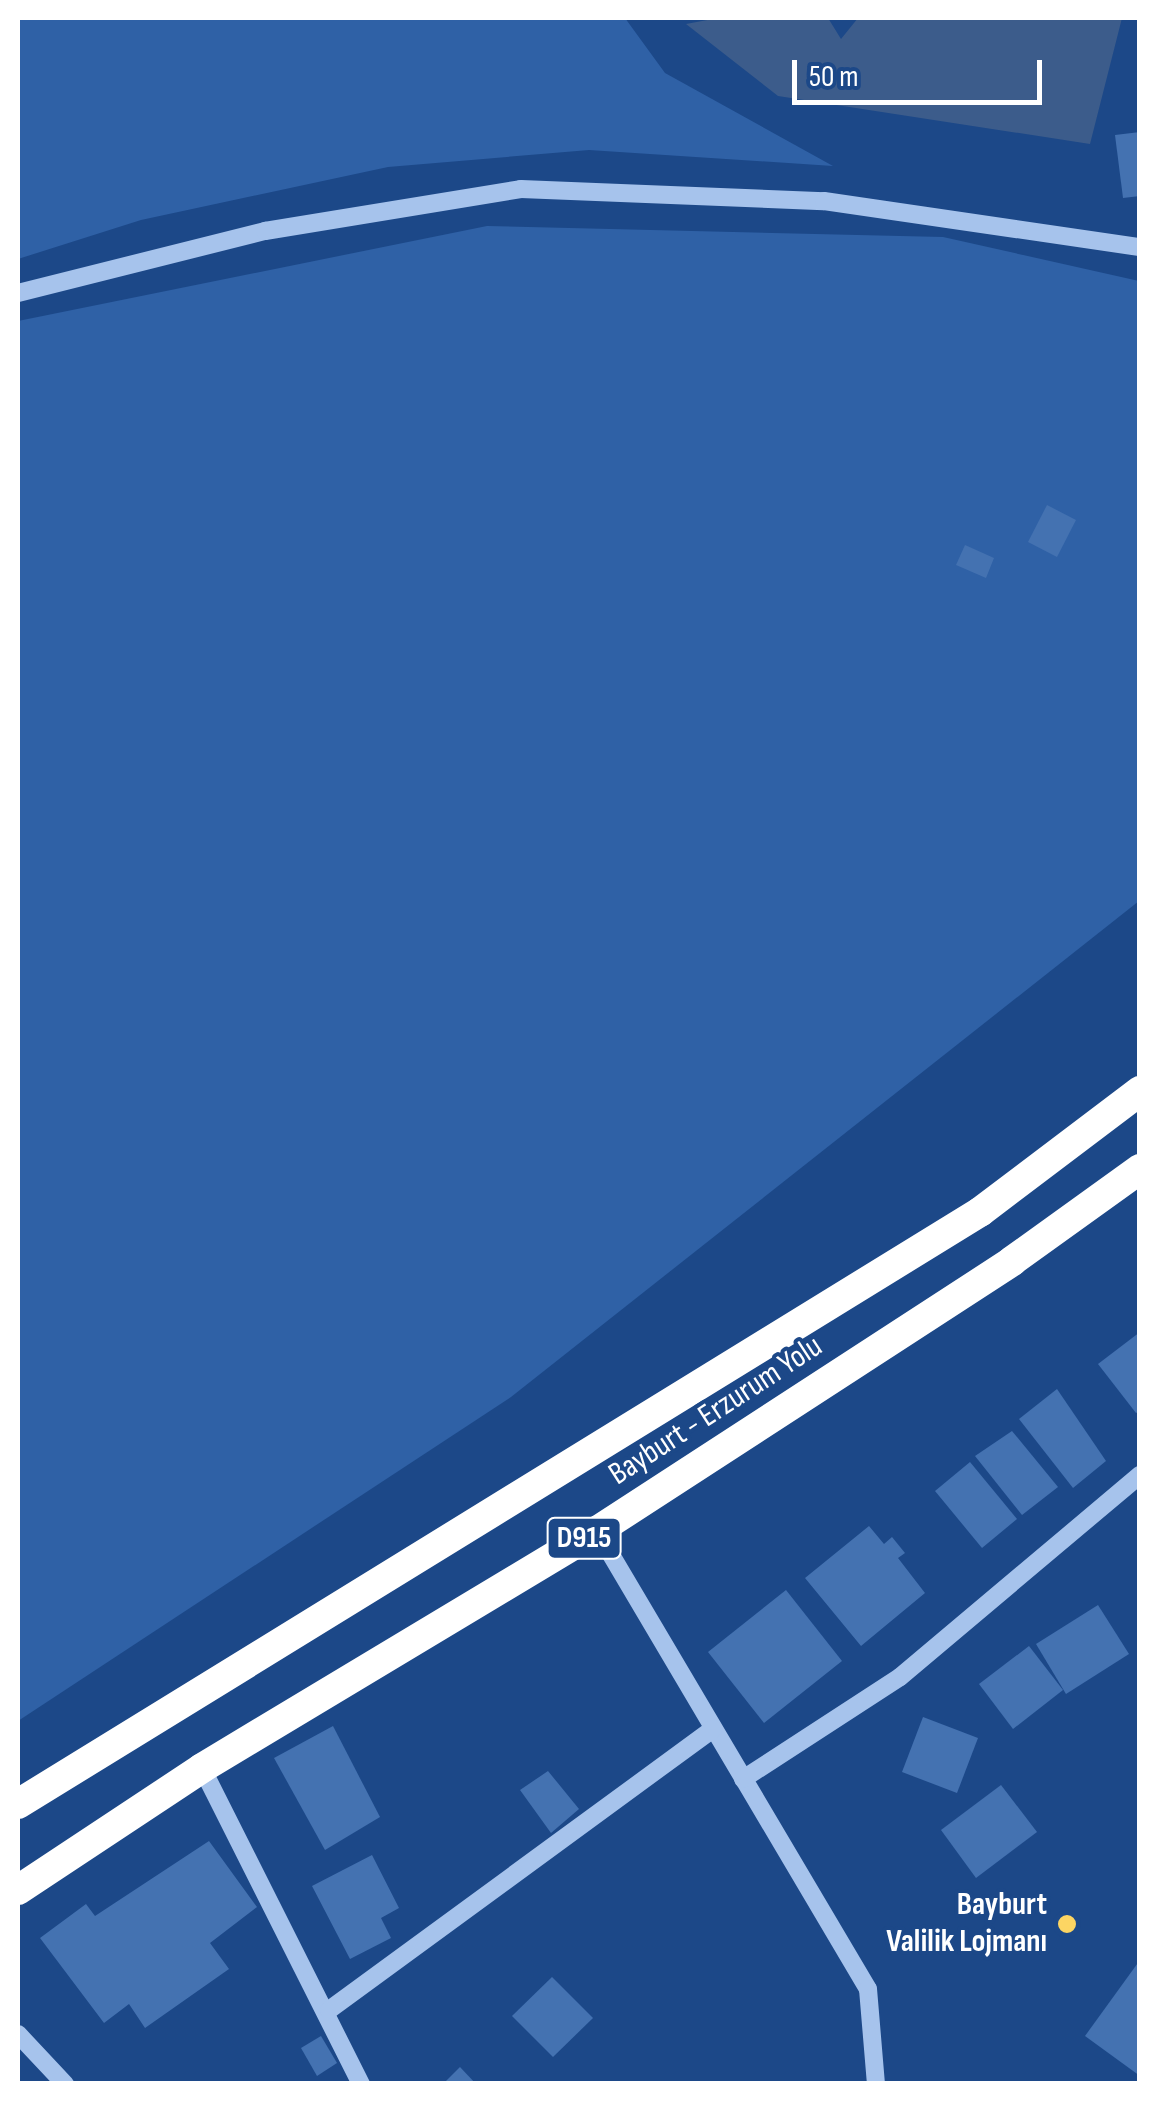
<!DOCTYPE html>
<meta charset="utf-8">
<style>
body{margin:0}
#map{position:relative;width:1157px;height:2101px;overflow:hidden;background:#1c4888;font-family:"Sofia Sans Condensed",sans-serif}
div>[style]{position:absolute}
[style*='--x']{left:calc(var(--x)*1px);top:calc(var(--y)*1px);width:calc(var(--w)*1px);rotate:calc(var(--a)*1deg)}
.green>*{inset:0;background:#2f61a6}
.water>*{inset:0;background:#3c5c8b}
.building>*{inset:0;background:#4472b1}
.minor>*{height:18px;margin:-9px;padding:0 9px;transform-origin:9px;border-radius:9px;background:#a6c3ec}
.highway>*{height:30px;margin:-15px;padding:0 15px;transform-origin:15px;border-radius:15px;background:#fff}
.dots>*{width:28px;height:28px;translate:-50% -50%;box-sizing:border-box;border:5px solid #1c4888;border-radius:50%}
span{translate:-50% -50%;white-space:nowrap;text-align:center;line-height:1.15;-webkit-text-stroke:8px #1c4888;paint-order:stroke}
.shield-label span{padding:2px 8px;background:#1c4888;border:2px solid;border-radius:8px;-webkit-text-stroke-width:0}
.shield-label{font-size:30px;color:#fff;font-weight:700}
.street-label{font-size:32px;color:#fff}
.poi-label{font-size:32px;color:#fff;font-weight:700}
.right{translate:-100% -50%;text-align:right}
.frame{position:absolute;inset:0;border:20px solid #fff;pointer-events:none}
.scale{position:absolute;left:792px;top:60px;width:250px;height:45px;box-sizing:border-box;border:5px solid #fff;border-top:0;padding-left:12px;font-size:30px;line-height:35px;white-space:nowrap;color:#fff;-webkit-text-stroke:8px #1c4888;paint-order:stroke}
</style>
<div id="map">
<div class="green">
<div style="clip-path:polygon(18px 18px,625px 18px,665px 73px,833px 166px,589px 150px,388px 167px,141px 220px,18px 259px)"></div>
<div style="clip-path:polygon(487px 226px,943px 237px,1139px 281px,1139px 901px,511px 1397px,18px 1721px,18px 321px)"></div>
</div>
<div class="water">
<div style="clip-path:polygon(718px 18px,828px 18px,841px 39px,858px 18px,1122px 18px,1090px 144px,778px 96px,686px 24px)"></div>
</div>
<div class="building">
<div style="clip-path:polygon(1140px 132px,1140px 196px,1123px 198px,1115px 135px)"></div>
<div style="clip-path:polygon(1047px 505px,1076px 520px,1057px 557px,1028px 542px)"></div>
<div style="clip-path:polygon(965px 545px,994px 558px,986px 578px,956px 565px)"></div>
<div style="clip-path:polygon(1140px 1332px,1140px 1411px,1136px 1413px,1098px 1364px)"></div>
<div style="clip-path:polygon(1057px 1389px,1106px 1461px,1073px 1488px,1019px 1419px)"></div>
<div style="clip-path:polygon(1012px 1431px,1058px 1487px,1022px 1515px,975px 1456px)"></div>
<div style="clip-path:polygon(970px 1462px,1017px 1519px,982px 1548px,935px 1491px)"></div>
<div style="clip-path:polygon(869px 1526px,884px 1544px,892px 1537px,905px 1553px,898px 1558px,925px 1593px,861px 1646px,805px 1578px)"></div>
<div style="clip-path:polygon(786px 1590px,842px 1661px,764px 1723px,708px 1652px)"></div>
<div style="clip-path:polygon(1098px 1605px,1129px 1654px,1066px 1694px,1036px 1644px)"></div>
<div style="clip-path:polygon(1029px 1646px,1063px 1690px,1013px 1729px,979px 1684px)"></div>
<div style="clip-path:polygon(923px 1717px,978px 1738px,957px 1793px,902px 1772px)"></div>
<div style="clip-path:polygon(333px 1726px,380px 1817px,325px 1850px,274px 1758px)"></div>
<div style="clip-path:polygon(548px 1771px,579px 1809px,551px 1833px,520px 1790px)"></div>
<div style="clip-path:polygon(1001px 1785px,1037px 1832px,976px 1878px,941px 1830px)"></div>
<div style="clip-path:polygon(209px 1841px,257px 1907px,210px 1943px,229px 1969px,145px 2028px,129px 2004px,104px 2023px,40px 1938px,86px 1904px,95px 1916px)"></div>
<div style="clip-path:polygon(372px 1855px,399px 1908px,381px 1918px,391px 1938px,350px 1959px,312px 1886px)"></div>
<div style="clip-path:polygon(1140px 1960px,1140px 2076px,1085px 2036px)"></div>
<div style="clip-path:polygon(552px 1977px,593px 2018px,553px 2057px,512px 2016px)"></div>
<div style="clip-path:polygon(321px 2036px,337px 2063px,317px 2076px,301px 2048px)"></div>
<div style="clip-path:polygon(460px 2067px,476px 2084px,443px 2084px)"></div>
</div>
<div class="minor">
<div style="--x:18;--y:293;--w:255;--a:-14.1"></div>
<div style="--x:265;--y:231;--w:259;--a:-9.3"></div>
<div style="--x:521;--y:189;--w:303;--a:2.3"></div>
<div style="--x:824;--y:201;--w:319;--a:8.3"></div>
<div style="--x:597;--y:1531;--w:532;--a:59.39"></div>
<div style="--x:868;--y:1989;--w:95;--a:85.2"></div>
<div style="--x:202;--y:1768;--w:354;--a:63.3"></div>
<div style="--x:743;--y:1779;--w:187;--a:-33"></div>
<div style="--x:900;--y:1677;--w:314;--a:-40.1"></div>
<div style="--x:329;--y:2010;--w:476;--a:-36.2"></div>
<div style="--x:18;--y:2034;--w:69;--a:46.8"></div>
</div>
<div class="highway">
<div style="--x:18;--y:1804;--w:1130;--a:-31.61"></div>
<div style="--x:980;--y:1212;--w:201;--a:-37.1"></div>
<div style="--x:18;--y:1890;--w:221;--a:-33.5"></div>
<div style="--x:202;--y:1768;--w:461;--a:-31"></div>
<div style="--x:597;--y:1531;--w:495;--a:-33"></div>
<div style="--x:1012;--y:1261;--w:158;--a:-35.7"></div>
</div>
<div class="dots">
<div style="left:1067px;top:1924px;background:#fcd563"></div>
</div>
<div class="shield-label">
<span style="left:584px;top:1538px">D915</span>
</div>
<div class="street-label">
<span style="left:716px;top:1411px;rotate:-33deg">Bayburt - Erzurum Yolu</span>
</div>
<div class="poi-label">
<span class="right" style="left:1047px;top:1924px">Bayburt<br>Valilik Lojmanı</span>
</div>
<div class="frame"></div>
<div class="scale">50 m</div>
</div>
